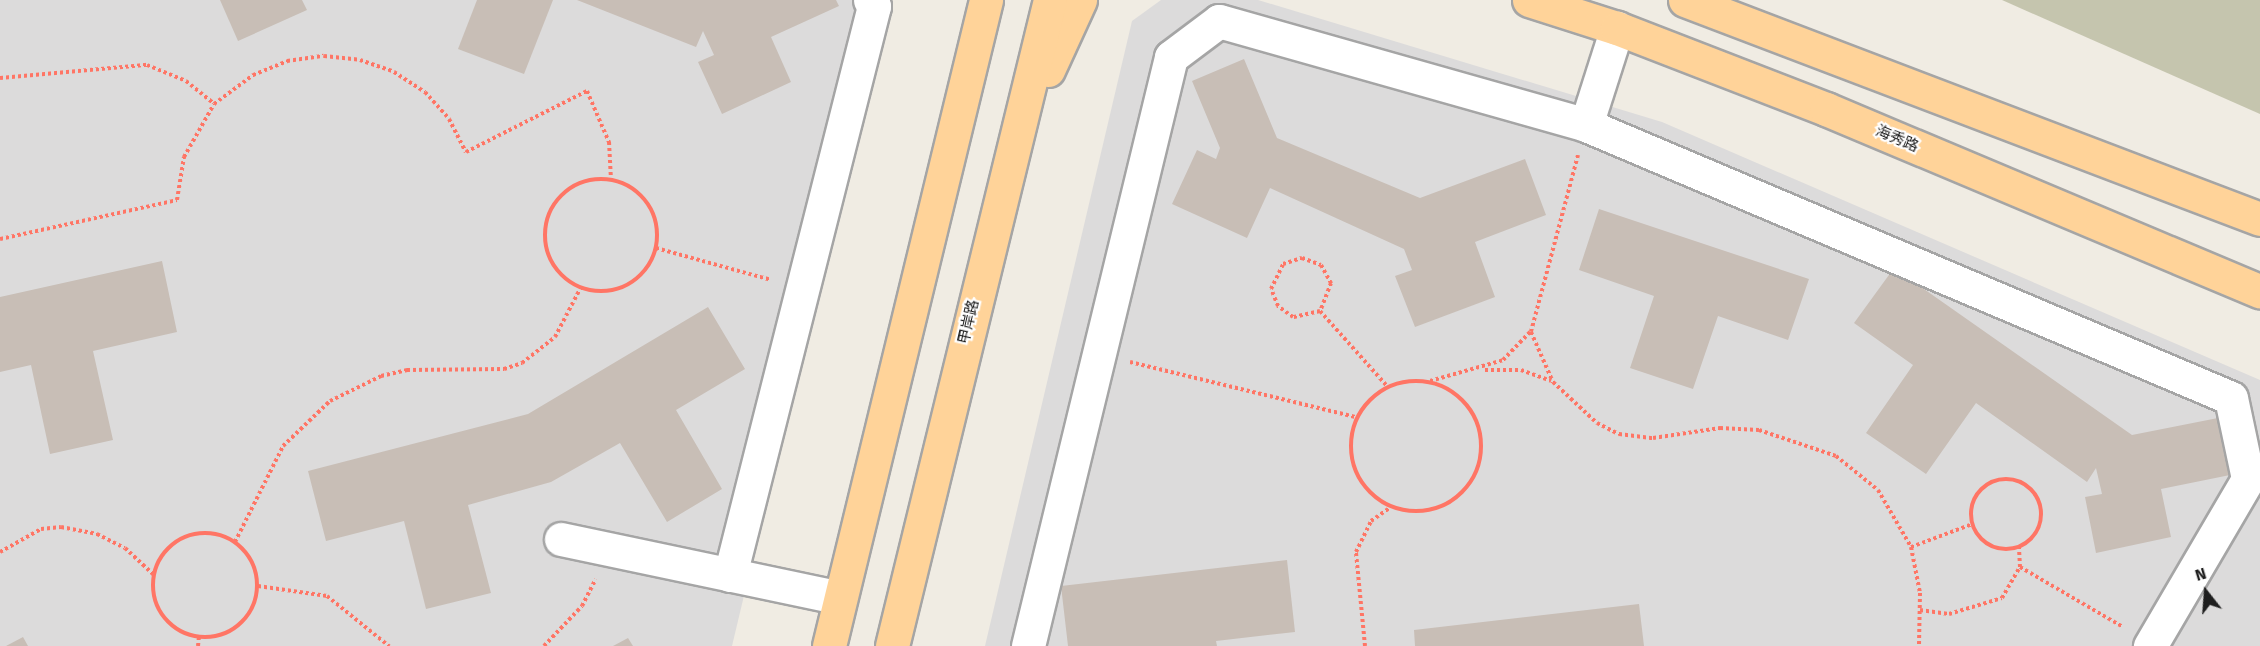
<!DOCTYPE html>
<meta charset="utf-8">
<style>
body{margin:0}
#map{position:relative;width:2260px;height:646px;overflow:hidden;background:#f0ece3;font-family:"Fira Sans","Noto Sans SC",sans-serif}
div>[style]{position:absolute}
[style*='--x']{left:calc(var(--x)*1px);top:calc(var(--y)*1px);width:calc(var(--w)*1px);rotate:calc(var(--a)*1deg)}
.residential>*{inset:0;background:#dcdbdb}
.construction>*{inset:0;background:#c5c5ae}
.building>*{inset:0;background:#c8beb6}
.path>*{height:4px;margin-top:-2px;transform-origin:0;background:repeating-linear-gradient(90deg,#ff7565 0 3px,transparent 0 6px)}
.path>.ring{margin:-2px;padding:0;box-sizing:content-box;background:none;border:4px solid #ff7565;border-radius:50%}
.roads{filter:drop-shadow(2px 0 #a5a5a5) drop-shadow(-2px 0 #a5a5a5) drop-shadow(0 2px #a5a5a5) drop-shadow(0 -2px #a5a5a5)}
.minor>*{height:33px;margin:-16.5px;padding:0 16.5px;transform-origin:16.5px;border-radius:16.5px;background:#fff}
.major>*{height:33px;margin:-16.5px;padding:0 16.5px;transform-origin:16.5px;border-radius:16.5px;background:#ffd399}
span{translate:-50% -50%;white-space:nowrap;text-align:center;line-height:1.15;-webkit-text-stroke:4.5px #fff;paint-order:stroke}
.street-label{font-size:15px;color:#1e1e1e}
.north{position:absolute;left:2176px;top:562px;width:60px;height:60px;-webkit-text-stroke:4px #fff;paint-order:stroke;rotate:343deg;font-size:16px;font-weight:700;line-height:24px;text-align:center;color:#1e1e1e}
.north::after{content:'';display:block;margin:auto;width:21px;height:27px;background:#1e1e1e;clip-path:polygon(50% 0,100% 100%,50% 72%,0 100%)}
</style>
<div id="map">
<div class="residential">
<div style="clip-path:polygon(0 0,886px 0,732px 646px,0 646px)"></div>
<div style="clip-path:polygon(1161px 0,1258px 0,1662px 122px,2260px 380px,2260px 646px,985px 646px,1132px 21px)"></div>
</div>
<div class="construction">
<div style="clip-path:polygon(2002px 0,2260px 0,2260px 114px)"></div>
</div>
<div class="building">
<div style="clip-path:polygon(220px 0,302px 0,307px 10px,238px 41px)"></div>
<div style="clip-path:polygon(477px 0,553px 0,524px 74px,458px 49px)"></div>
<div style="clip-path:polygon(577px 0,836px 0,839px 6px,771px 37px,791px 82px,722px 114px,698px 62px,714px 55px,703px 31px,696px 47px)"></div>
<div style="clip-path:polygon(1244px 59px,1277px 138px,1420px 198px,1525px 159px,1546px 215px,1475px 242px,1495px 297px,1415px 327px,1395px 276px,1412px 270px,1404px 249px,1270px 188px,1247px 238px,1172px 204px,1197px 150px,1216px 159px,1220px 148px,1192px 81px)"></div>
<div style="clip-path:polygon(1599px 209px,1809px 279px,1788px 340px,1718px 316px,1693px 389px,1630px 368px,1654px 296px,1579px 270px)"></div>
<div style="clip-path:polygon(162px 261px,177px 332px,93px 351px,113px 440px,50px 454px,31px 365px,0 372px,0 297px)"></div>
<div style="clip-path:polygon(1894px 268px,2132px 435px,2223px 417px,2235px 474px,2161px 489px,2171px 537px,2096px 553px,2085px 497px,2102px 494px,2096px 468px,2087px 482px,1976px 403px,1926px 474px,1866px 433px,1913px 365px,1854px 323px)"></div>
<div style="clip-path:polygon(708px 307px,745px 369px,676px 410px,722px 489px,667px 522px,620px 443px,551px 482px,468px 505px,491px 593px,426px 609px,404px 521px,326px 541px,308px 471px,528px 414px)"></div>
<div style="clip-path:polygon(1287px 560px,1295px 632px,1216px 641px,1217px 646px,1068px 646px,1061px 586px)"></div>
<div style="clip-path:polygon(1639px 604px,1644px 646px,1415px 646px,1414px 630px)"></div>
<div style="clip-path:polygon(23px 637px,28px 646px,6px 646px)"></div>
<div style="clip-path:polygon(628px 638px,633px 646px,613px 646px)"></div>
</div>
<div class="path">
<div style="--x:0;--y:78;--w:148;--a:-5.1"></div>
<div style="--x:147;--y:65;--w:42;--a:22.3"></div>
<div style="--x:186;--y:81;--w:36;--a:39"></div>
<div style="--x:1578;--y:155;--w:183;--a:104.9"></div>
<div style="--x:1531;--y:332;--w:55;--a:66.3"></div>
<div style="--x:1553;--y:382;--w:60;--a:43"></div>
<div style="--x:1597;--y:423;--w:25;--a:27"></div>
<div style="--x:1619;--y:434;--w:34;--a:7"></div>
<div style="--x:1653;--y:438;--w:68;--a:-8.5"></div>
<div style="--x:1720;--y:428;--w:39;--a:3"></div>
<div style="--x:1759;--y:430;--w:81;--a:18.7"></div>
<div style="--x:1836;--y:456;--w:54;--a:39"></div>
<div style="--x:1878;--y:490;--w:66;--a:59.9"></div>
<div style="--x:1911;--y:547;--w:47;--a:78.9"></div>
<div style="--x:1920;--y:593;--w:53;--a:91.1"></div>
<div class="ring" style="left:545px;top:179px;width:108px;height:108px"></div>
<div style="--x:0;--y:239;--w:181;--a:-12.4"></div>
<div style="--x:177;--y:200;--w:44;--a:-80.8"></div>
<div style="--x:184;--y:157;--w:61;--a:-60.5"></div>
<div style="--x:214;--y:104;--w:49;--a:-36.6"></div>
<div style="--x:253;--y:75;--w:37;--a:-22"></div>
<div style="--x:287;--y:61;--w:37;--a:-8"></div>
<div style="--x:324;--y:56;--w:36;--a:6"></div>
<div style="--x:360;--y:60;--w:36;--a:19"></div>
<div style="--x:394;--y:72;--w:37;--a:33"></div>
<div style="--x:425;--y:92;--w:36;--a:48"></div>
<div style="--x:449;--y:119;--w:37;--a:63"></div>
<div style="--x:466;--y:152;--w:136;--a:-26.8"></div>
<div style="--x:587;--y:91;--w:56;--a:66.7"></div>
<div style="--x:609;--y:142;--w:38;--a:87"></div>
<div style="--x:656;--y:248;--w:119;--a:15.5"></div>
<div style="--x:1320;--y:311;--w:28;--a:167"></div>
<div style="--x:1293;--y:317;--w:19;--a:-144"></div>
<div style="--x:1278;--y:306;--w:18;--a:-112"></div>
<div style="--x:1271;--y:289;--w:28;--a:-64"></div>
<div style="--x:1283;--y:264;--w:20;--a:-18"></div>
<div style="--x:1302;--y:258;--w:20;--a:20"></div>
<div style="--x:1321;--y:265;--w:21;--a:61"></div>
<div style="--x:1331;--y:283;--w:30;--a:111"></div>
<div style="--x:1320;--y:311;--w:101;--a:48.2"></div>
<div style="--x:1130;--y:362;--w:233;--a:13.7"></div>
<div style="--x:1485;--y:370;--w:36;--a:0"></div>
<div style="--x:1521;--y:370;--w:32;--a:20"></div>
<div class="ring" style="left:1351px;top:381px;width:126px;height:126px"></div>
<div style="--x:1430;--y:381;--w:76;--a:-16"></div>
<div style="--x:1503;--y:360;--w:39;--a:-46"></div>
<div class="ring" style="left:1971px;top:479px;width:66px;height:66px"></div>
<div class="ring" style="left:153px;top:533px;width:100px;height:100px"></div>
<div style="--x:235;--y:542;--w:107;--a:-63.4"></div>
<div style="--x:283;--y:446;--w:65;--a:-43.8"></div>
<div style="--x:330;--y:401;--w:57;--a:-26.1"></div>
<div style="--x:381;--y:376;--w:27;--a:-13"></div>
<div style="--x:407;--y:370;--w:97;--a:-0.6"></div>
<div style="--x:504;--y:369;--w:19;--a:-18"></div>
<div style="--x:522;--y:363;--w:42;--a:-38.2"></div>
<div style="--x:555;--y:337;--w:56;--a:-62.5"></div>
<div style="--x:1911;--y:547;--w:66;--a:-20.4"></div>
<div style="--x:0;--y:552;--w:47;--a:-29.3"></div>
<div style="--x:41;--y:529;--w:20;--a:-6"></div>
<div style="--x:61;--y:527;--w:37;--a:11"></div>
<div style="--x:97;--y:534;--w:31;--a:27"></div>
<div style="--x:125;--y:548;--w:40;--a:43"></div>
<div style="--x:2020;--y:567;--w:119;--a:30.2"></div>
<div style="--x:258;--y:586;--w:70;--a:8.2"></div>
<div style="--x:327;--y:596;--w:80;--a:38.9"></div>
<div style="--x:1920;--y:610;--w:29;--a:8"></div>
<div style="--x:1949;--y:614;--w:55;--a:-16.8"></div>
<div style="--x:2002;--y:598;--w:36;--a:-60"></div>
<div style="--x:2020;--y:567;--w:21;--a:-93"></div>
<div style="--x:198;--y:646;--w:9;--a:-84"></div>
<div style="--x:544;--y:646;--w:55;--a:-46.5"></div>
<div style="--x:582;--y:606;--w:30;--a:-63"></div>
<div style="--x:1365;--y:646;--w:94;--a:-95.5"></div>
<div style="--x:1356;--y:552;--w:34;--a:-64"></div>
<div style="--x:1371;--y:521;--w:24;--a:-35"></div>
</div>
<div class="roads">
<div class="minor">
<div style="--x:1586;--y:125;--w:102;--a:-72.3"></div>
<div style="--x:561;--y:539;--w:285;--a:11.9"></div>
<div style="--x:730;--y:575;--w:587;--a:-75.8"></div>
<div style="--x:874;--y:6;--w:7;--a:-124"></div>
<div style="--x:1028;--y:646;--w:606;--a:-76.35"></div>
<div style="--x:1171;--y:57;--w:60;--a:-36.9"></div>
<div style="--x:1219;--y:21;--w:381;--a:15.8"></div>
<div style="--x:1586;--y:125;--w:700;--a:22.94"></div>
<div style="--x:2231;--y:398;--w:83;--a:78.1"></div>
<div style="--x:2248;--y:479;--w:194;--a:120.4"></div>
</div>
<div class="major">
<div style="--x:1529;--y:0;--w:92;--a:17.7"></div>
<div style="--x:1617;--y:28;--w:224;--a:21.2"></div>
<div style="--x:1826;--y:109;--w:471;--a:22.8"></div>
<div style="--x:1685;--y:0;--w:615;--a:20.85"></div>
<div style="--x:1048;--y:70;--w:77;--a:-65.4"></div>
<div style="--x:829;--y:646;--w:665;--a:-76.34"></div>
<div style="--x:892;--y:646;--w:665;--a:-76.26"></div>
</div>
</div>
<div class="street-label">
<span style="left:1897px;top:139px;rotate:23deg">海秀路</span>
<span style="left:969px;top:322px;rotate:-77deg">甲岸路</span>
</div>
<div class="north">N</div>
</div>
